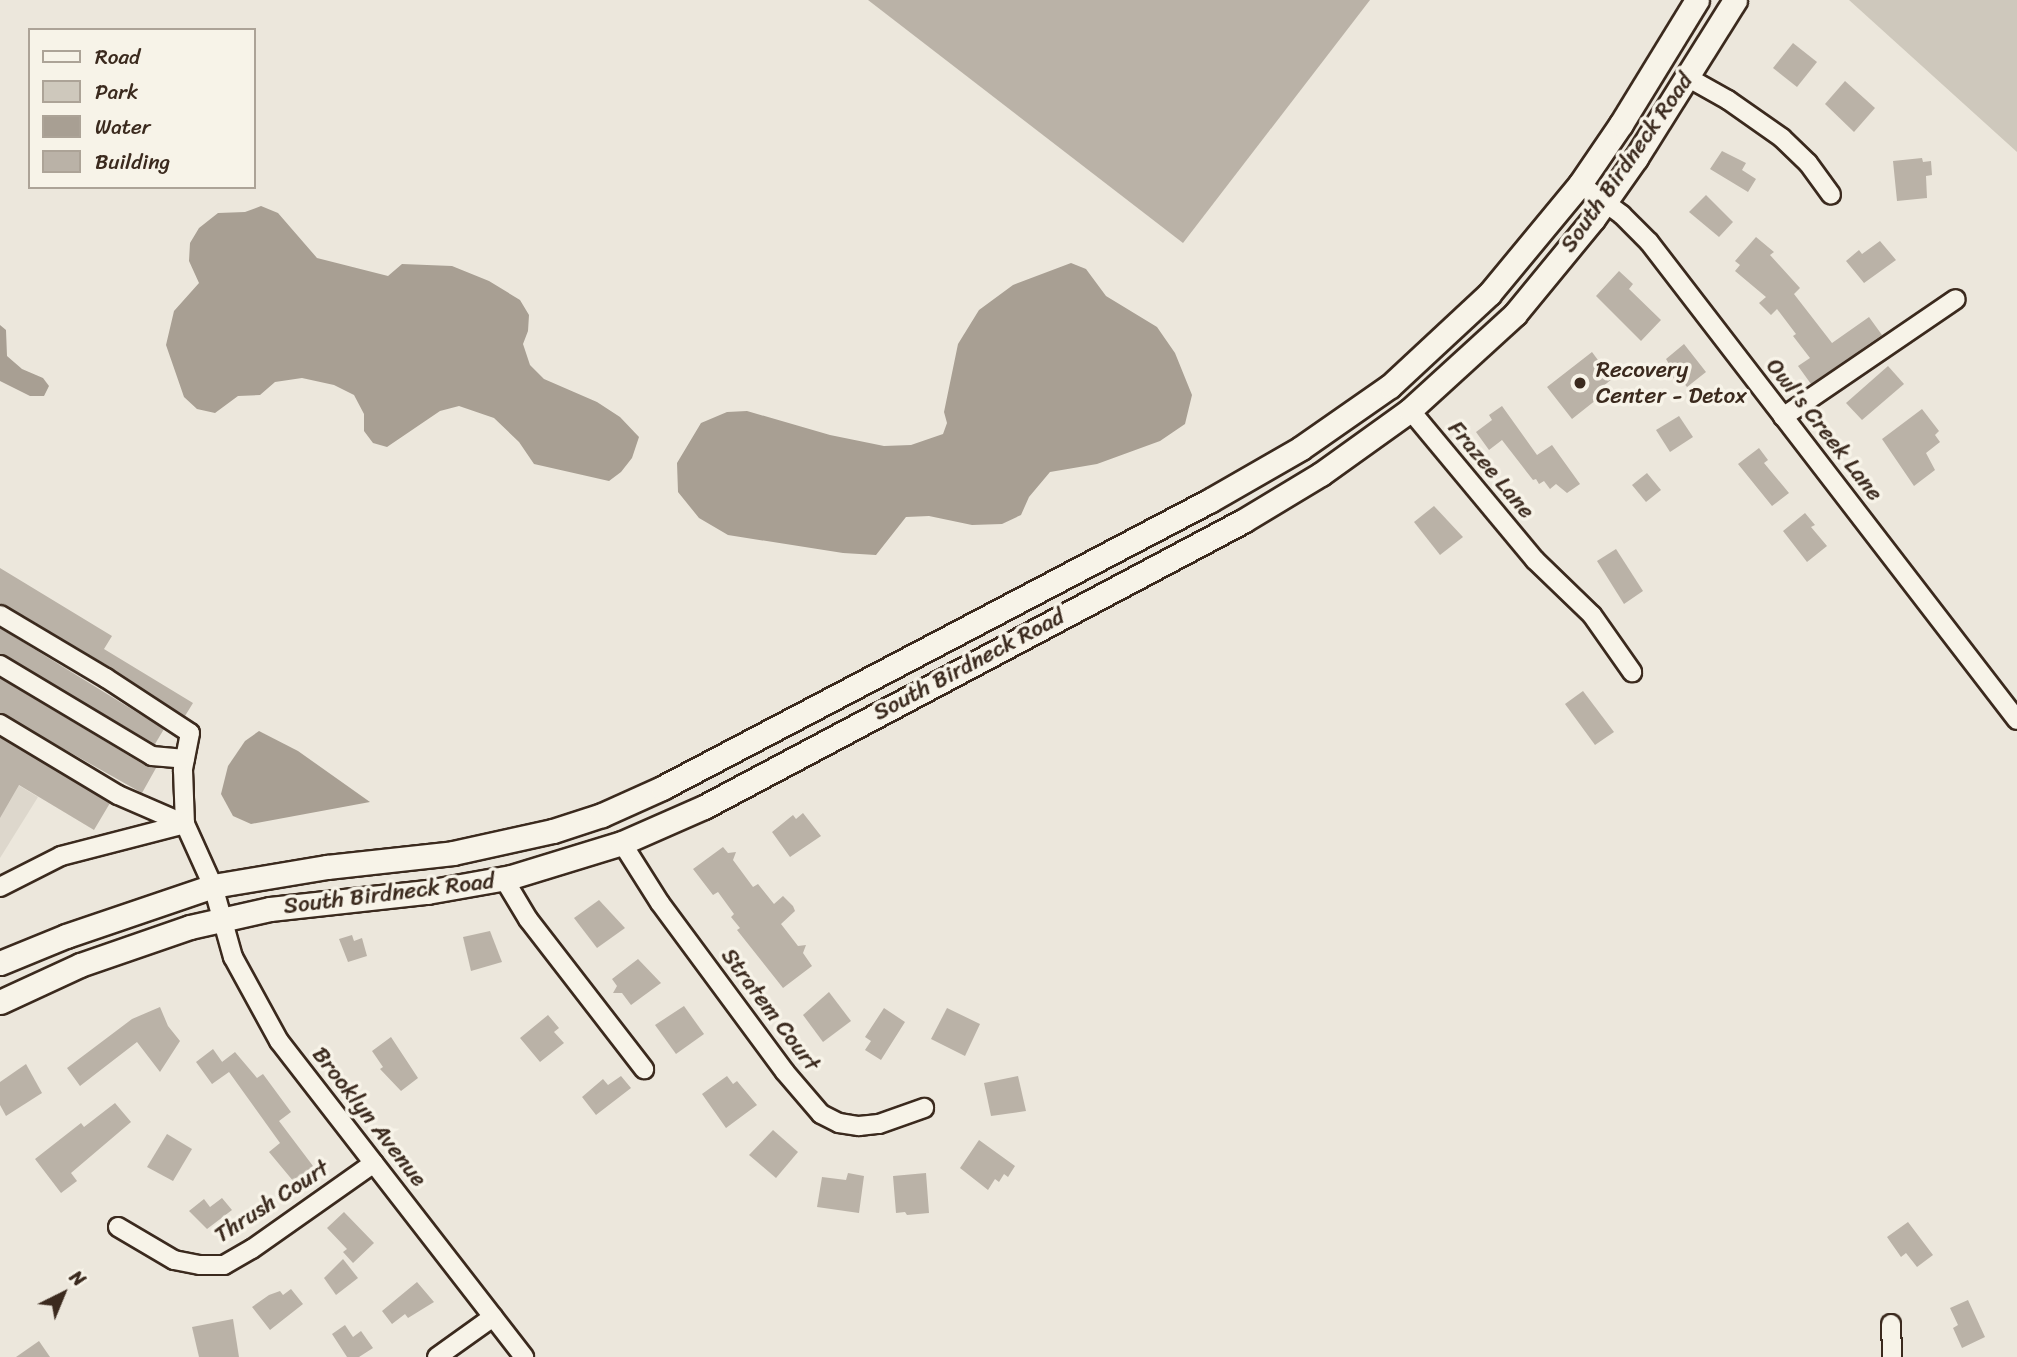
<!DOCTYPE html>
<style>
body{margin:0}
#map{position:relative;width:2017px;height:1357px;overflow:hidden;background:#ece7dc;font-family:Sriracha,sans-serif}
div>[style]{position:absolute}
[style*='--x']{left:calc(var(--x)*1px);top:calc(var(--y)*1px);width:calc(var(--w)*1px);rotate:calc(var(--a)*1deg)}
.built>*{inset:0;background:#ddd7cc}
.green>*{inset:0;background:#cec8bc}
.water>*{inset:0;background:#a89f93}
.building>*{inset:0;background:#bab2a7}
.roads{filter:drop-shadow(2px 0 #3b2a1e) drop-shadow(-2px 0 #3b2a1e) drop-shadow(0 2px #3b2a1e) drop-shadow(0 -2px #3b2a1e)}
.minor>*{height:18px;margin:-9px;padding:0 9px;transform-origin:9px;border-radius:9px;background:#f7f3e8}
.major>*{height:23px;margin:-11.5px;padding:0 11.5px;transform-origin:11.5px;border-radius:11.5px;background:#f7f3e8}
.dots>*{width:19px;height:19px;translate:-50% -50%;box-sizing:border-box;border:4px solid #f7f3e8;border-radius:50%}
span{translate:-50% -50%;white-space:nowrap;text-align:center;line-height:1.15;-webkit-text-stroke:7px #f7f3e8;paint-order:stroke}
.street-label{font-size:23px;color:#3b2a1e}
.poi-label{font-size:23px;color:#3b2a1e}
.left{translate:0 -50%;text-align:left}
.legend{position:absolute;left:28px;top:28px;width:228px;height:161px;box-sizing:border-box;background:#f7f3e8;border:2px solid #aca397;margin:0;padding:9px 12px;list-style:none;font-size:21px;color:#3b2a1e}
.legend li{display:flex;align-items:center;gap:14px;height:35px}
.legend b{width:35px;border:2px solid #aca397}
.north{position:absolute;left:28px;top:1259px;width:70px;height:70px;-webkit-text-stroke:5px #f7f3e8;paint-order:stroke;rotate:43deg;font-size:19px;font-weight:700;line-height:28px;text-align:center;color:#3b2a1e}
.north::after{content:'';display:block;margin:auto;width:24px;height:32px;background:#3b2a1e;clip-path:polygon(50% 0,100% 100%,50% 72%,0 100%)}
</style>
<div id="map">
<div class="built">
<div style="clip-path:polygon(0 774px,38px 797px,0 858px)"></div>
</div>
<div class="green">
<div style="clip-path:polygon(1849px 0,2017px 0,2017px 152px)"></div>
</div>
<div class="water">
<div style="clip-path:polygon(261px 206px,278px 213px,317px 258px,388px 276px,402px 264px,452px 266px,489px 281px,520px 300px,529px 315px,528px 331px,523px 344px,530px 365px,544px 379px,597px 402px,620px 417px,639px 437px,632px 458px,621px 472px,609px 481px,534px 464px,519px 442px,494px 418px,459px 406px,440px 411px,387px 447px,373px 443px,364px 431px,364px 414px,354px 395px,334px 385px,302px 378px,275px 382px,260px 395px,238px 396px,215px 413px,197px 409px,184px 397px,166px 345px,174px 311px,199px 283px,189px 261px,190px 243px,199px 228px,218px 213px,245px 212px)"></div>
<div style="clip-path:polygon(1071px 263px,1086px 269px,1106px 296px,1157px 327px,1175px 353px,1192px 395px,1185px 424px,1160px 441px,1097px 464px,1050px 472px,1029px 497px,1021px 515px,1002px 524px,972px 525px,929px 516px,906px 517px,876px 555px,843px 553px,728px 535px,699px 518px,678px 492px,677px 463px,701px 423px,727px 412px,747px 411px,830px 435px,884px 446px,911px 445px,943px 434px,947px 423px,944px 412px,958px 344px,979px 310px,1013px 285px)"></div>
<div style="clip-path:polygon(0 325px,6px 330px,7px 356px,22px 369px,43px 378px,49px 386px,44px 396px,30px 396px,0 381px)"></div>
<div style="clip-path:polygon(259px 731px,298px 751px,370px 802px,251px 824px,233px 816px,221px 794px,228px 766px,245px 741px)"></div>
</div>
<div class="building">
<div style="clip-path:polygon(868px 0,1370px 0,1183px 243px)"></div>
<div style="clip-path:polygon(1793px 43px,1817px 62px,1797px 87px,1773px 68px)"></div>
<div style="clip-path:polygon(1845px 81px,1875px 108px,1854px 132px,1825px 104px)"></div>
<div style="clip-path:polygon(1722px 151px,1746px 163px,1742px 170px,1756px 179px,1748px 192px,1710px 169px)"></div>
<div style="clip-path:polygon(1922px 158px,1923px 162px,1931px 161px,1932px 175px,1926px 176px,1927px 198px,1897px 201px,1893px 161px)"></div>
<div style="clip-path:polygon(1706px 195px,1733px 222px,1719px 237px,1689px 212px)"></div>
<div style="clip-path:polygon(1756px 237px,1774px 252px,1770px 255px,1800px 288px,1794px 294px,1832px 343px,1869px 317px,1882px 335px,1811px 384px,1798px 366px,1810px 358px,1793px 336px,1796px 334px,1777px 309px,1771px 315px,1759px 303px,1766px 297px,1735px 271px,1740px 265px,1735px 261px)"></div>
<div style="clip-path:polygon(1880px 241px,1896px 260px,1864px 283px,1846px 261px,1859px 250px,1862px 254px)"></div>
<div style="clip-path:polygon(1619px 271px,1633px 284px,1629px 289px,1661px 320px,1641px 341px,1596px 296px)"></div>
<div style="clip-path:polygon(1684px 344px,1706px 372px,1687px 387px,1679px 377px,1675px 381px,1665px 368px,1669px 364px,1666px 359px)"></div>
<div style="clip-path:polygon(1592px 352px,1612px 379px,1597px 391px,1601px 396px,1572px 419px,1547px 387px)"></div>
<div style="clip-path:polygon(1888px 366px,1904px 384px,1862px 420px,1846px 403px)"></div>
<div style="clip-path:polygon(1502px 406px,1537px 455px,1552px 445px,1580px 484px,1567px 493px,1556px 484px,1550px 489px,1544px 481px,1539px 484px,1536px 479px,1533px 480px,1502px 440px,1489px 450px,1476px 432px,1492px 420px,1489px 415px)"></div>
<div style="clip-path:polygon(1922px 409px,1939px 431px,1935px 435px,1940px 442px,1926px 453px,1935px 470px,1914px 486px,1882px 439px)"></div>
<div style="clip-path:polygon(1679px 416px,1693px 437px,1670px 452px,1656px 430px)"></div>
<div style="clip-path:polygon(1759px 448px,1768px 460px,1764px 463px,1789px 493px,1772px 506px,1738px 464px)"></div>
<div style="clip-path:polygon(1647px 473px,1661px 490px,1646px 502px,1632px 485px)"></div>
<div style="clip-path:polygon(1434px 506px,1463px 537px,1440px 555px,1414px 522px)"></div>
<div style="clip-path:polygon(1805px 513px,1815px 525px,1811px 527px,1827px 546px,1807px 562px,1783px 531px)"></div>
<div style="clip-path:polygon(1616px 549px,1643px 591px,1624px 604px,1597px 561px)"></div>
<div style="clip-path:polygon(0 568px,112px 636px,104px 649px,193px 703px,185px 716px,112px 668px,0 604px)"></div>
<div style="clip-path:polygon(0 628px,164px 729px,155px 744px,0 654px)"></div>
<div style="clip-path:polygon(0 678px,146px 766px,156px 768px,142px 793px,0 713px)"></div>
<div style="clip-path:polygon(1583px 691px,1614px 732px,1595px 745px,1565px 704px)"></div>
<div style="clip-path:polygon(0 737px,110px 803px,94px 830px,19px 785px,0 818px)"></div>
<div style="clip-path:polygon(803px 813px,821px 836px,790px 857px,772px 832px,793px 815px,796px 819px)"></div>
<div style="clip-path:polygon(723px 847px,728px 853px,736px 852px,733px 860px,753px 887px,758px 884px,774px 904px,783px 896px,793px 906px,795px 911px,781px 924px,798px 946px,806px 945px,803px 953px,812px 966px,783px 988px,737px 930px,740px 928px,731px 917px,734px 914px,718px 892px,713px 895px,693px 869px)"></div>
<div style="clip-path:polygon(599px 900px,625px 928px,597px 948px,574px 918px)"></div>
<div style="clip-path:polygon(490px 931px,502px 962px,471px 971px,463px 937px)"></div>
<div style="clip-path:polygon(352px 935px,354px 941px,362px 938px,367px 956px,348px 962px,339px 939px)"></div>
<div style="clip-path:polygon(638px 959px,661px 983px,631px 1005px,622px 993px,613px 993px,617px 986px,612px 979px)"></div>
<div style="clip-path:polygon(829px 992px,851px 1021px,823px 1042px,803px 1015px)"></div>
<div style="clip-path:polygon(684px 1006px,704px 1034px,676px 1054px,655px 1025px)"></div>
<div style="clip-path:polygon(160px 1007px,168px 1026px,180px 1041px,160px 1072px,137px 1042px,80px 1086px,67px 1068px,132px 1019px)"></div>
<div style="clip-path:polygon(884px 1008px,905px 1022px,881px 1060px,865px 1050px,871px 1041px,865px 1037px)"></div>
<div style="clip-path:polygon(947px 1008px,980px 1024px,965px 1056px,931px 1039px)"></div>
<div style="clip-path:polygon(548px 1015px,559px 1028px,554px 1032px,564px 1043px,540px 1062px,520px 1038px)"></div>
<div style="clip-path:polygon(391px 1037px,418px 1078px,401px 1091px,380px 1069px,383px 1067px,372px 1051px)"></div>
<div style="clip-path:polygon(213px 1049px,225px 1066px,222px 1062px,235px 1052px,257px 1078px,263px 1074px,291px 1112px,279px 1121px,313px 1166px,294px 1182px,269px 1152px,280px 1143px,229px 1072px,212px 1084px,196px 1062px)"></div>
<div style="clip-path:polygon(26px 1064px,42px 1093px,6px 1116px,0 1105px,0 1082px)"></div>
<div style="clip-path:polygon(621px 1076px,631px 1088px,596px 1115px,582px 1097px,603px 1079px,608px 1085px)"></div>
<div style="clip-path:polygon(727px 1076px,733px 1084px,737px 1081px,757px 1105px,726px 1128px,702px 1094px)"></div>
<div style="clip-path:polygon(1018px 1076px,1026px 1111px,991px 1116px,984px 1083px)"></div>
<div style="clip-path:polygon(115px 1103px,131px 1122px,71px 1173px,77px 1181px,61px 1193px,35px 1159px,81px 1123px,84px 1127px)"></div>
<div style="clip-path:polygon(773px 1130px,798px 1152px,776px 1178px,749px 1155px)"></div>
<div style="clip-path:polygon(167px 1134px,192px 1149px,173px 1181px,147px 1167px)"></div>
<div style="clip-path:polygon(979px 1140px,1015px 1166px,1008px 1177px,1004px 1174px,999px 1182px,995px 1179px,988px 1190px,960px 1168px)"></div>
<div style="clip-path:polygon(848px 1173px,864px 1176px,859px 1213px,817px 1207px,822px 1177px,846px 1180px)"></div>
<div style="clip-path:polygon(926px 1173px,929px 1213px,907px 1215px,905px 1212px,896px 1213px,893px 1176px)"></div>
<div style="clip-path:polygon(222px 1198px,232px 1210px,207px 1229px,189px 1211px,204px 1199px,210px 1207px)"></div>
<div style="clip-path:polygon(344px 1212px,374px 1243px,353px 1263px,343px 1252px,347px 1249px,327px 1228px)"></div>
<div style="clip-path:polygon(1908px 1222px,1933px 1255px,1917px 1267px,1906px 1253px,1901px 1257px,1887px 1237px)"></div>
<div style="clip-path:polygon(343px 1259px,358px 1278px,336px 1295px,324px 1278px)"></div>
<div style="clip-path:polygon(417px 1282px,434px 1302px,408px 1318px,405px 1314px,392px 1324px,382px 1311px)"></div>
<div style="clip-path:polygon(291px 1289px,303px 1304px,270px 1330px,252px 1307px,269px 1295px,280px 1291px,283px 1295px)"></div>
<div style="clip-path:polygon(1968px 1300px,1985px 1337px,1962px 1348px,1953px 1328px,1958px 1325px,1950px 1308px)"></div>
<div style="clip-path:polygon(233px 1319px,239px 1357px,199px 1357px,192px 1327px)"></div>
<div style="clip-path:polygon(345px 1325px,353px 1337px,361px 1331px,373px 1348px,359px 1357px,347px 1357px,332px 1334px)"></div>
<div style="clip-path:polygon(39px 1341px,50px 1357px,16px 1357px)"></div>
</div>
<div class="roads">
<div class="minor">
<div style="--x:1687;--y:77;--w:47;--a:29.3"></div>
<div style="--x:1728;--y:100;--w:66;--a:35.1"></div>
<div style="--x:1782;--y:138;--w:36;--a:44"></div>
<div style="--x:1808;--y:163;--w:39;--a:54"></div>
<div style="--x:1580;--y:184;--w:52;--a:36.4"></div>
<div style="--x:1622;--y:215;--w:38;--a:45"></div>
<div style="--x:1649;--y:242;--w:603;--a:52.41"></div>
<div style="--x:1410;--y:410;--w:195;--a:50.2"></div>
<div style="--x:1535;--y:560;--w:79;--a:44"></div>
<div style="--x:1592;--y:615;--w:70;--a:54.9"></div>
<div style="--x:1783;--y:417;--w:209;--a:-34.3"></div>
<div style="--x:0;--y:615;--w:123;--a:30.7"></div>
<div style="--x:106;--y:678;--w:100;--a:33.2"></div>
<div style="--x:190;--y:733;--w:38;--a:101"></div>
<div style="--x:183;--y:770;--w:54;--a:87.9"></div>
<div style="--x:185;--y:824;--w:73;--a:-156.6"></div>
<div style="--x:118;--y:795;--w:138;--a:-149"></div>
<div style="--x:0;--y:665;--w:177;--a:30.9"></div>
<div style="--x:152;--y:756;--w:33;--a:5"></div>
<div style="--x:622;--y:843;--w:71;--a:57.7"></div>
<div style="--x:660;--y:903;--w:210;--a:53.5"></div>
<div style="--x:785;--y:1072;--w:55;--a:49.4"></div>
<div style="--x:821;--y:1114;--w:20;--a:27"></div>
<div style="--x:839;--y:1123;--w:20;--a:9"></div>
<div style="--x:859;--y:1126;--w:20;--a:-6"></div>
<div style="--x:879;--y:1124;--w:48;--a:-19.6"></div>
<div style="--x:504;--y:879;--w:47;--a:59"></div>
<div style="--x:528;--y:919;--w:190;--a:52.3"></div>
<div style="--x:0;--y:887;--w:68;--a:-26.9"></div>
<div style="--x:61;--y:856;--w:128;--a:-14.5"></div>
<div style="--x:185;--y:824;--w:68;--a:65.7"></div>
<div style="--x:213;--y:886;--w:74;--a:74.3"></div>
<div style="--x:233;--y:957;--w:96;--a:61.3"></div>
<div style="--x:279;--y:1041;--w:400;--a:52.2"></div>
<div style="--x:118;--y:1227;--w:65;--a:30.5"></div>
<div style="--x:174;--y:1260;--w:26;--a:11"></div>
<div style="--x:200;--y:1265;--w:24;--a:0"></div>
<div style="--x:224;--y:1265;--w:32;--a:-30"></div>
<div style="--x:252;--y:1249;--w:149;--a:-35.2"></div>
<div style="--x:1891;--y:1324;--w:33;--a:88"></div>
<div style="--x:437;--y:1357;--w:69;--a:-35.5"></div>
</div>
<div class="major">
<div style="--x:0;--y:963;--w:71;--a:-22.2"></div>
<div style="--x:66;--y:936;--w:155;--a:-18.8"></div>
<div style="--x:213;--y:886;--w:116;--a:-9.5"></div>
<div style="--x:327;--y:867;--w:127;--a:-6.3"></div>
<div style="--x:453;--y:853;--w:102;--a:-12.4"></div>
<div style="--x:553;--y:831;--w:52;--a:-18.1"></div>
<div style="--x:602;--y:815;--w:66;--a:-24.2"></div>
<div style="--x:662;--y:788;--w:618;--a:-27.69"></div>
<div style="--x:1209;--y:501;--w:106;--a:-29.9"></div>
<div style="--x:1301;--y:448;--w:108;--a:-34.9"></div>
<div style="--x:1390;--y:386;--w:135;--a:-42.9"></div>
<div style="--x:1489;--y:294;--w:143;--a:-50.4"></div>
<div style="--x:1580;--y:184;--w:73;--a:-55.7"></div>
<div style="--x:1621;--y:124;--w:145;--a:-58.5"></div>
<div style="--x:0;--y:1002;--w:88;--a:-24.8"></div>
<div style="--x:80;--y:965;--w:116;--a:-19.1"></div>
<div style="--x:190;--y:927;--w:82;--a:-12.7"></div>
<div style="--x:270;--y:909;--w:158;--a:-6.2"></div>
<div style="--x:427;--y:892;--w:85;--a:-10.1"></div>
<div style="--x:511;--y:877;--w:116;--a:-17"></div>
<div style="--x:622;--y:843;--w:90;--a:-23.7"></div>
<div style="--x:704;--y:807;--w:610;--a:-27.95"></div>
<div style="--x:1243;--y:521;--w:91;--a:-31.1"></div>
<div style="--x:1321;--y:474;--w:110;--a:-35.7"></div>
<div style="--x:1410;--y:410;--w:142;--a:-42.4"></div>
<div style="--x:1515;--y:314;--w:123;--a:-50.6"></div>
<div style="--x:1593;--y:219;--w:75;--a:-54.8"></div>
<div style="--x:1636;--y:158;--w:186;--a:-57.9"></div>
</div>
</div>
<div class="dots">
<div style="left:1580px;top:383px;background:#3b2a1e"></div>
</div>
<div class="street-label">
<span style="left:1627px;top:163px;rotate:-55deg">South Birdneck Road</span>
<span style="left:1824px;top:430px;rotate:52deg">Owl's Creek Lane</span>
<span style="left:1491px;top:470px;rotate:50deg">Frazee Lane</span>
<span style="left:969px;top:665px;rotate:-28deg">South Birdneck Road</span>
<span style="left:389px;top:894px;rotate:-7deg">South Birdneck Road</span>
<span style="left:770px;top:1010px;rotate:53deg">Stratem Court</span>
<span style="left:369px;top:1117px;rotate:52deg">Brooklyn Avenue</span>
<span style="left:272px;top:1202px;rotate:-33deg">Thrush Court</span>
</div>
<div class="poi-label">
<span class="left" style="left:1596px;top:383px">Recovery<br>Center - Detox</span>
</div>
<ul class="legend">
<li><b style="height:9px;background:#f7f3e8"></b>Road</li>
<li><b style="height:19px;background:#cec8bc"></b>Park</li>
<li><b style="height:19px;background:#a89f93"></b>Water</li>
<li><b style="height:19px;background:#bab2a7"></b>Building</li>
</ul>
<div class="north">N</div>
</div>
